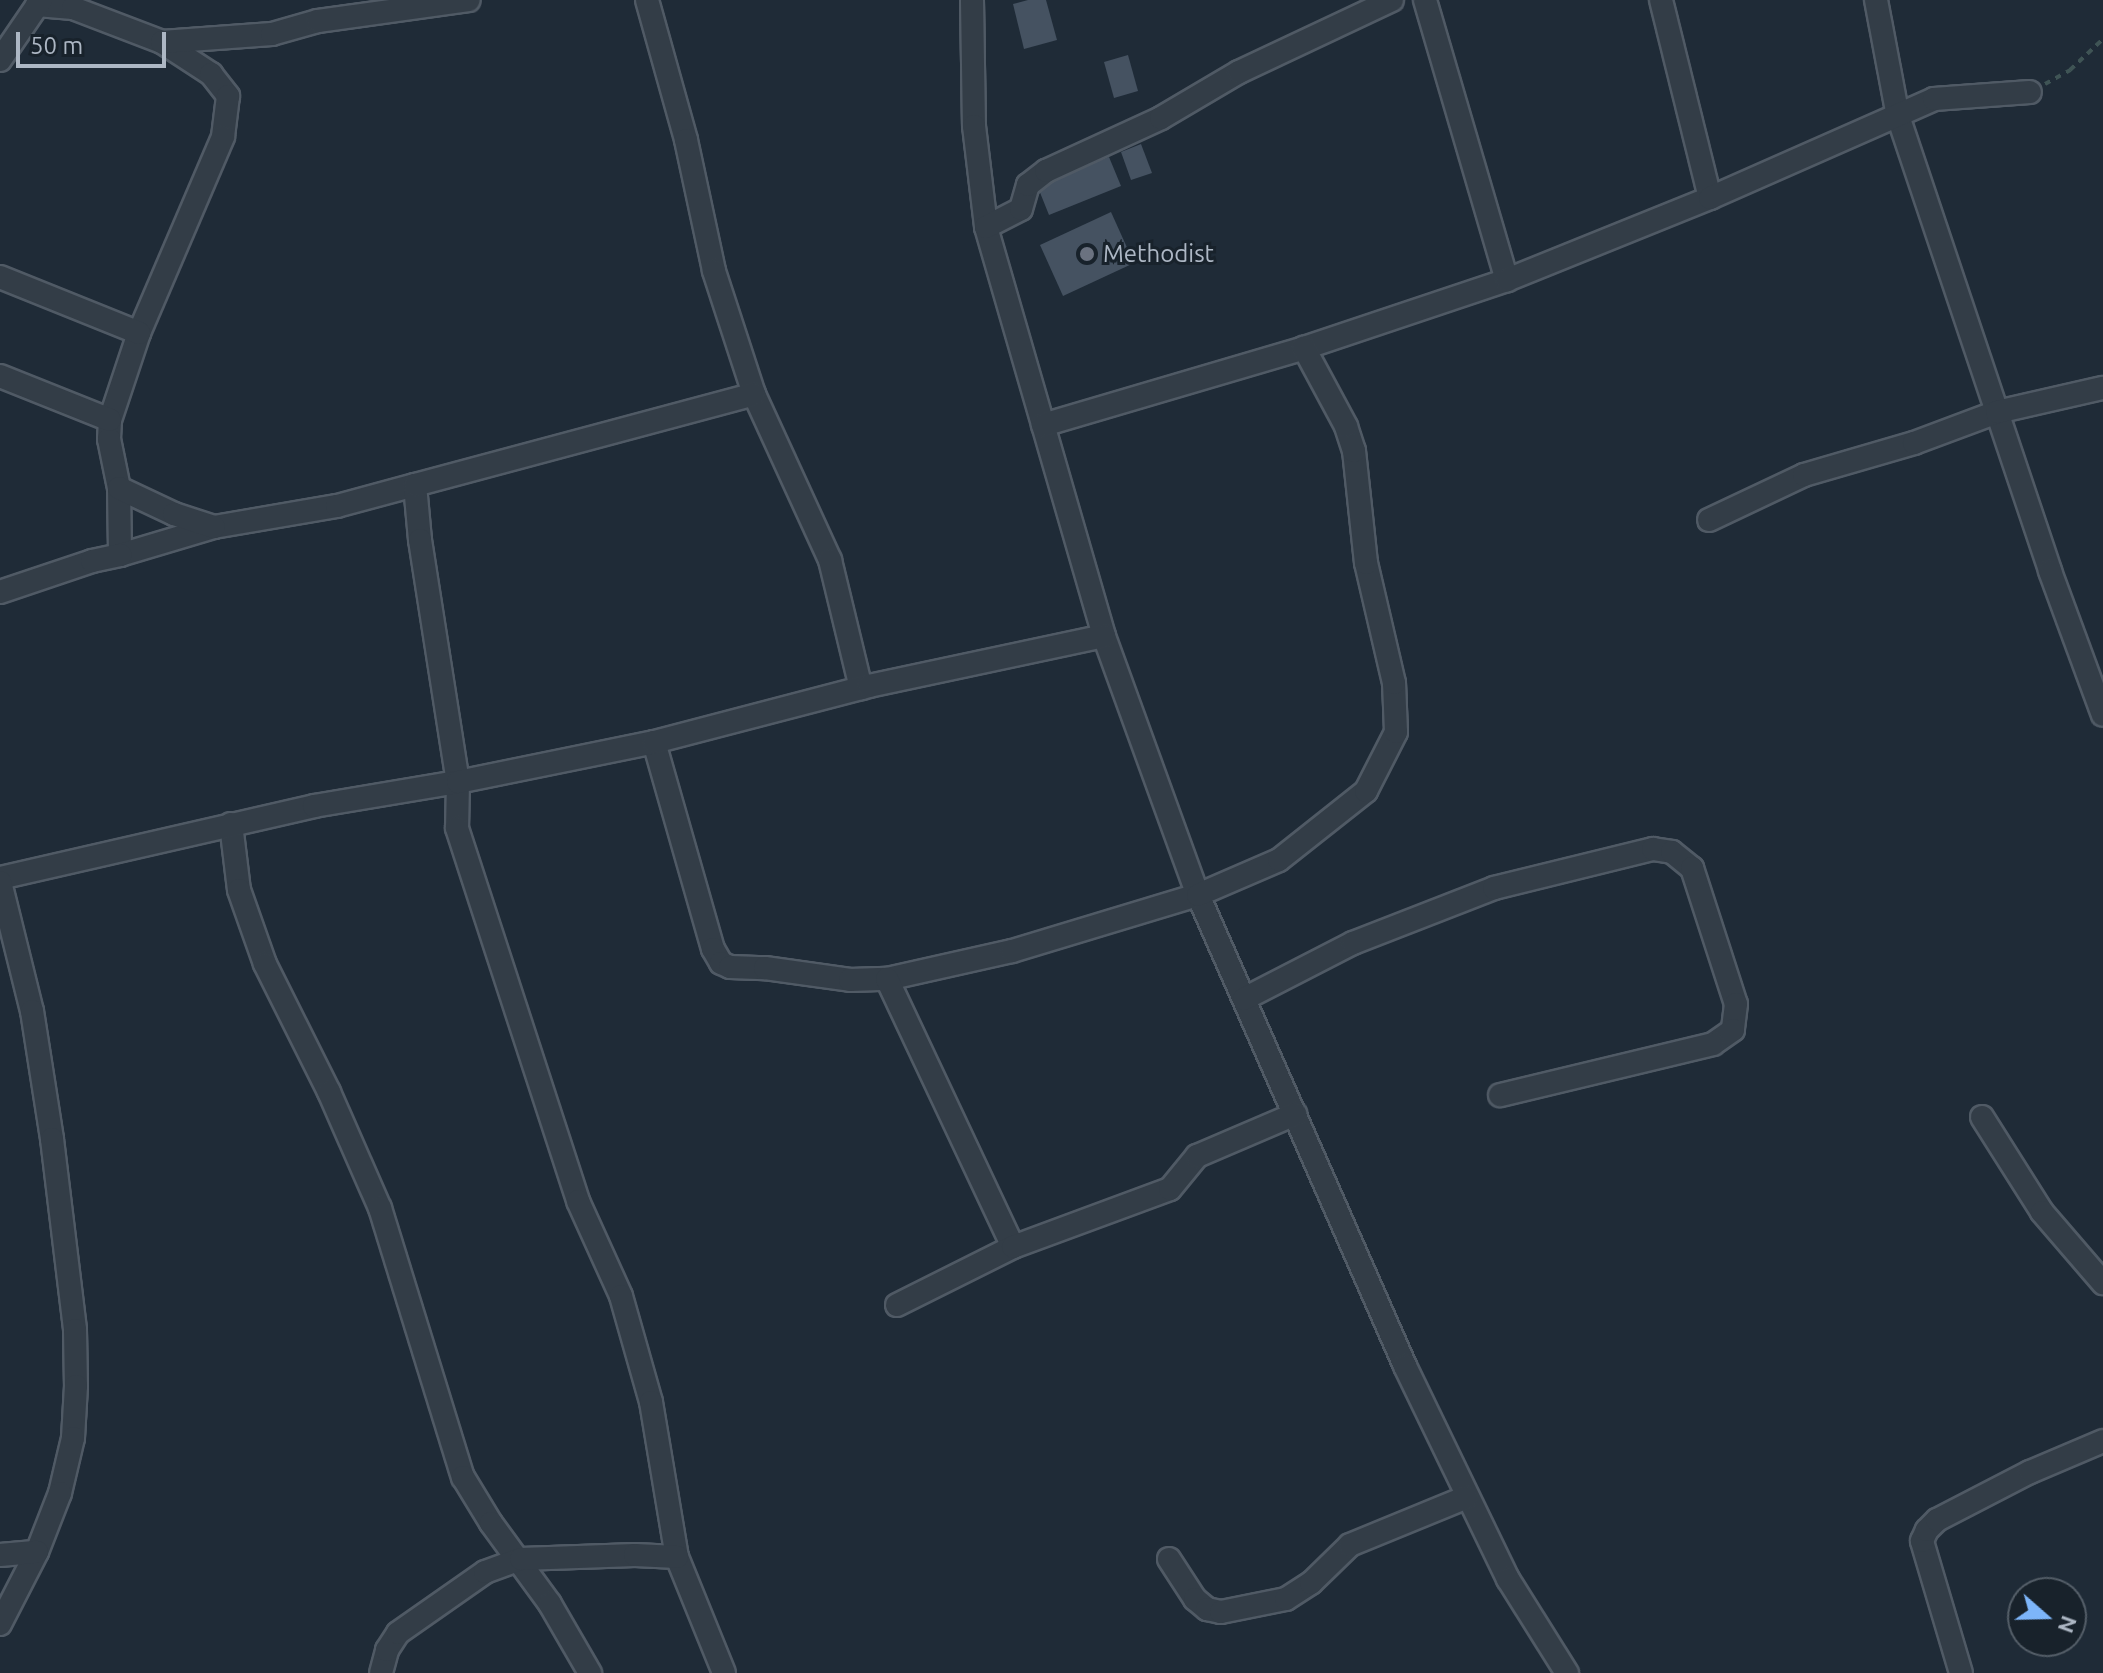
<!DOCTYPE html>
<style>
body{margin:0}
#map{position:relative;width:2103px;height:1673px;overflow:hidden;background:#1f2b37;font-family:Ubuntu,sans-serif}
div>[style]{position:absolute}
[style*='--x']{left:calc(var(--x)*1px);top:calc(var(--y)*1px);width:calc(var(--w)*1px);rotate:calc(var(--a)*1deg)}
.building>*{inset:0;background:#455261}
.path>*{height:4px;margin-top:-2px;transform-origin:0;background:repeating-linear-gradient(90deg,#3f5455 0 6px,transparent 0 12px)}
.roads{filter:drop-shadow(2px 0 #505a65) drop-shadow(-2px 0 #505a65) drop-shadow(0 2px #505a65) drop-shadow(0 -2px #505a65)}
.minor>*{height:22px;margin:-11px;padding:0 11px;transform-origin:11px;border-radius:11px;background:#333d47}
.dots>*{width:22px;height:22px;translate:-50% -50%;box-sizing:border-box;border:4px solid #18222b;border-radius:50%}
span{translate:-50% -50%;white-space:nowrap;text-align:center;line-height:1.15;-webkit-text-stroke:6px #18222b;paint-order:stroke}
.poi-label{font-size:24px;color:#adb7c4}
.left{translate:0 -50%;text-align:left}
.north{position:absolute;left:2007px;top:1577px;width:80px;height:80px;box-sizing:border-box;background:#18222b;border:2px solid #545e68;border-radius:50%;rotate:110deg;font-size:22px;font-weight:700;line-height:32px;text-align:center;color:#adb7c4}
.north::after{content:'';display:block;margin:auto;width:28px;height:36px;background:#7db5f9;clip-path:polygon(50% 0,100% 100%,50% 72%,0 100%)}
.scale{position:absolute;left:16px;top:32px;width:150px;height:36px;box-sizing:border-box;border:4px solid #adb7c4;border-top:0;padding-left:10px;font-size:24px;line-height:28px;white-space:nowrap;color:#adb7c4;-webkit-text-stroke:6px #18222b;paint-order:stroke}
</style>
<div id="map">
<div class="building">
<div style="clip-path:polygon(1028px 0,1046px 0,1057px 40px,1024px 49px,1013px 4px)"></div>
<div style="clip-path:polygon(1128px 55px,1138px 91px,1114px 98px,1104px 62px)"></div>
<div style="clip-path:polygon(1141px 144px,1152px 173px,1131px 180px,1121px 152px)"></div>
<div style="clip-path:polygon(1109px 157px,1121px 186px,1049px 215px,1037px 185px)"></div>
<div style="clip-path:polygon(1111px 212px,1134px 263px,1063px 296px,1040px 245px)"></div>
</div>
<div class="path">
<div style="--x:2045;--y:84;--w:29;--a:-29"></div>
<div style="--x:2070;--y:70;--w:45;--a:-43.2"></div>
</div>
<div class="roads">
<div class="minor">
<div style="--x:647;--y:0;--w:145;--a:74.4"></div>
<div style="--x:686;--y:140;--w:134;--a:77.9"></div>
<div style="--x:714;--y:271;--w:129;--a:72"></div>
<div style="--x:754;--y:394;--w:183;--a:65.4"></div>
<div style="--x:830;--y:560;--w:132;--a:76.4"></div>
<div style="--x:972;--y:0;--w:126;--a:89.1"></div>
<div style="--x:974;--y:126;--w:102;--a:83.2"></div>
<div style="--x:986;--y:227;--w:426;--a:73.9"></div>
<div style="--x:1104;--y:636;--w:276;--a:70.1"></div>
<div style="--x:1198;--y:895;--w:514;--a:66.27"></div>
<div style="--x:1405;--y:1366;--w:237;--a:64.2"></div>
<div style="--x:1508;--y:1579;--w:111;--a:57.9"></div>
<div style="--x:1425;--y:0;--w:292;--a:73.7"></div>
<div style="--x:1661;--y:0;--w:204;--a:76.1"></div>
<div style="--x:1876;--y:0;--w:118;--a:79.3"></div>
<div style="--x:1898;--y:116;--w:480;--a:71.5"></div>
<div style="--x:2050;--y:571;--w:153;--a:69.8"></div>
<div style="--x:37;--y:5;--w:36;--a:5"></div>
<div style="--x:73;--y:8;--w:95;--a:20.9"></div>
<div style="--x:162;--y:42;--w:59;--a:33.1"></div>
<div style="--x:211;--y:74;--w:28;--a:52"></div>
<div style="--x:228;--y:96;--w:41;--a:97"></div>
<div style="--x:223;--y:137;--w:213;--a:113.2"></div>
<div style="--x:139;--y:333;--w:92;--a:108.4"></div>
<div style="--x:110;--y:420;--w:19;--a:93"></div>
<div style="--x:109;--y:439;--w:50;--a:78.5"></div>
<div style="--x:119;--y:488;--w:67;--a:89.1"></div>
<div style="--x:120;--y:555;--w:98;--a:-16.6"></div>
<div style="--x:214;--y:527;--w:125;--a:-9.7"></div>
<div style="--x:337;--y:506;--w:81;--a:-15.1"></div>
<div style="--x:415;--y:485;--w:55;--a:84.8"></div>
<div style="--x:420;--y:540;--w:245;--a:81.1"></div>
<div style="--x:458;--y:782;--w:46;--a:91.2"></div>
<div style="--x:457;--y:828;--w:392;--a:72"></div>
<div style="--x:578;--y:1201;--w:104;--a:65.6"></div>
<div style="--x:621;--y:1296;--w:110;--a:74.2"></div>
<div style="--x:651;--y:1402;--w:157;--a:80.5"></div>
<div style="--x:677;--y:1557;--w:125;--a:67.9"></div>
<div style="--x:162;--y:42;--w:110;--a:-4.2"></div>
<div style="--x:272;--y:34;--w:48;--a:-15.8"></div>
<div style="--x:318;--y:21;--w:152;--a:-7.9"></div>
<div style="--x:0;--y:60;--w:73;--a:-55.7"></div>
<div style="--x:986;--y:227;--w:39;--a:-27"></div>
<div style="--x:1021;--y:209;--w:25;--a:-74"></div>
<div style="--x:1028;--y:185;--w:23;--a:-38"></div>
<div style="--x:1046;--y:171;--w:127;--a:-24.7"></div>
<div style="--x:1161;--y:118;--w:91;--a:-30.5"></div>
<div style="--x:1239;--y:72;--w:169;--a:-25.2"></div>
<div style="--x:0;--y:277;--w:150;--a:21.9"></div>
<div style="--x:0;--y:376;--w:118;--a:21.8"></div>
<div style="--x:1043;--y:425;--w:272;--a:-16.4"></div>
<div style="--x:1304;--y:348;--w:214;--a:-18.5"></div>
<div style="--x:1507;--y:280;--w:219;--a:-22"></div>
<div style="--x:1710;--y:198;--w:245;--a:-23.8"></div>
<div style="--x:1934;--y:99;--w:96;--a:-4.2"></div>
<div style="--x:415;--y:485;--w:351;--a:-15"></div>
<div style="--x:119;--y:488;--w:61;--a:25.3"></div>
<div style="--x:174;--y:514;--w:42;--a:18"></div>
<div style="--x:1709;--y:520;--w:105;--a:-25.3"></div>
<div style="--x:1804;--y:475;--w:115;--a:-16.2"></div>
<div style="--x:1914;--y:443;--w:89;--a:-20.5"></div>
<div style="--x:1997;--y:412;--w:109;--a:-12.8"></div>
<div style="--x:0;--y:592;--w:97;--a:-18.6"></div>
<div style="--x:92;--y:561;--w:29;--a:-12"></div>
<div style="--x:654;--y:742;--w:215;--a:74.1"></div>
<div style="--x:713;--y:949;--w:16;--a:60"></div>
<div style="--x:721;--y:963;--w:10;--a:24"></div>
<div style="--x:730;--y:967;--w:35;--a:2"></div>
<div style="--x:765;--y:968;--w:86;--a:8"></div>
<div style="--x:850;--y:980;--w:37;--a:-2"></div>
<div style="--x:887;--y:979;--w:128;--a:-12.6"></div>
<div style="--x:1012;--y:951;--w:194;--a:-16.8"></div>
<div style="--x:1198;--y:895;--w:88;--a:-23.4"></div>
<div style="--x:1279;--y:860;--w:111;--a:-38.4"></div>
<div style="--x:1366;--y:791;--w:66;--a:-63"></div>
<div style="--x:1396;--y:732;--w:49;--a:-92.3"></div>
<div style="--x:1394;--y:683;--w:123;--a:-103.1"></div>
<div style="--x:1366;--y:563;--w:113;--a:-96.1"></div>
<div style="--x:1354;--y:451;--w:26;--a:-108"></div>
<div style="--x:1346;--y:426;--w:89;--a:-118.3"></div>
<div style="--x:231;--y:824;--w:66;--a:83.1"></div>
<div style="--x:239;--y:890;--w:78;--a:70.6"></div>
<div style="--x:265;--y:964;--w:143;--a:63.4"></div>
<div style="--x:329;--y:1092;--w:127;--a:66.3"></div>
<div style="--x:380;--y:1208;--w:282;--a:72.9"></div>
<div style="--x:463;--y:1477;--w:54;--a:58.7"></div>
<div style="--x:491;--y:1523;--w:100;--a:53.9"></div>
<div style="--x:550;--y:1604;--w:80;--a:59.9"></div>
<div style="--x:0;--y:878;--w:322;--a:-12.9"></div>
<div style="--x:314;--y:806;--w:146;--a:-9.5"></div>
<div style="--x:458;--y:782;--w:200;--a:-11.5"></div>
<div style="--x:654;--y:742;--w:222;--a:-14.6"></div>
<div style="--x:869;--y:686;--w:240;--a:-12"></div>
<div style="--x:0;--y:882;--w:133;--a:76.1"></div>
<div style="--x:32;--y:1011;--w:130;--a:81.1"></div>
<div style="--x:52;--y:1139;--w:192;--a:83.1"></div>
<div style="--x:75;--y:1330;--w:56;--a:89"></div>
<div style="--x:76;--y:1386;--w:52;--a:93.3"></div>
<div style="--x:73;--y:1438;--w:57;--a:103.3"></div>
<div style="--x:60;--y:1493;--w:63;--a:111.3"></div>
<div style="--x:37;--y:1552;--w:81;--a:117.2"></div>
<div style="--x:887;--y:979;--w:296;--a:64.8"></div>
<div style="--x:1244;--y:999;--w:123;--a:-27.2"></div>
<div style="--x:1353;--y:943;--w:151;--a:-21.3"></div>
<div style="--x:1494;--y:888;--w:164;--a:-13.8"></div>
<div style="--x:1653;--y:849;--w:19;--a:9"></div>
<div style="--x:1672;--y:852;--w:26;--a:39"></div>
<div style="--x:1692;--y:868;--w:143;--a:72.1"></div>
<div style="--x:1736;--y:1004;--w:26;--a:97"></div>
<div style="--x:1733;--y:1030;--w:24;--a:145"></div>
<div style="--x:1713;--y:1044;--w:219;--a:166.5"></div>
<div style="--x:1982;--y:1117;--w:112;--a:57.7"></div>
<div style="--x:2042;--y:1212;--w:94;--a:49.3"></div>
<div style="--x:897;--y:1305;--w:130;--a:-26.6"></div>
<div style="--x:1013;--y:1247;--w:167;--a:-20.3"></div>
<div style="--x:1170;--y:1189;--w:43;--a:-50.7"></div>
<div style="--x:1197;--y:1156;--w:107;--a:-23.2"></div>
<div style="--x:0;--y:1555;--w:37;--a:-5"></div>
<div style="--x:1169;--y:1559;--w:48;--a:57"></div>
<div style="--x:1195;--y:1599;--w:16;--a:40"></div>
<div style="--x:1207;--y:1609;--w:14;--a:12"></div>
<div style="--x:1221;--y:1612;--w:66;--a:-11.3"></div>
<div style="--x:1286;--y:1599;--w:30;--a:-33"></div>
<div style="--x:1311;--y:1583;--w:54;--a:-44.3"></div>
<div style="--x:1350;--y:1545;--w:126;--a:-22.3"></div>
<div style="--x:381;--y:1673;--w:24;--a:-75"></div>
<div style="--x:387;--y:1650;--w:20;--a:-57"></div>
<div style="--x:398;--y:1633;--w:106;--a:-35"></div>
<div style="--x:485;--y:1572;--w:38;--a:-20"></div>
<div style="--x:521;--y:1559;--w:114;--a:-2"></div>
<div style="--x:635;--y:1555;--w:42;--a:2.7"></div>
<div style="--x:1961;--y:1673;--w:138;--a:-106.5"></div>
<div style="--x:1922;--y:1541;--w:12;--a:-66"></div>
<div style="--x:1927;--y:1530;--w:14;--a:-45"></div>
<div style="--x:1937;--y:1520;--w:105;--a:-27.3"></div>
<div style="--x:2030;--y:1472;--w:79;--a:-23"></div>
</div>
</div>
<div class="dots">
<div style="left:1087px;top:254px;background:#6b7280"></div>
</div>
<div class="poi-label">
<span class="left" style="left:1103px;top:254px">Methodist</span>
</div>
<div class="north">N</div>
<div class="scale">50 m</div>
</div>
